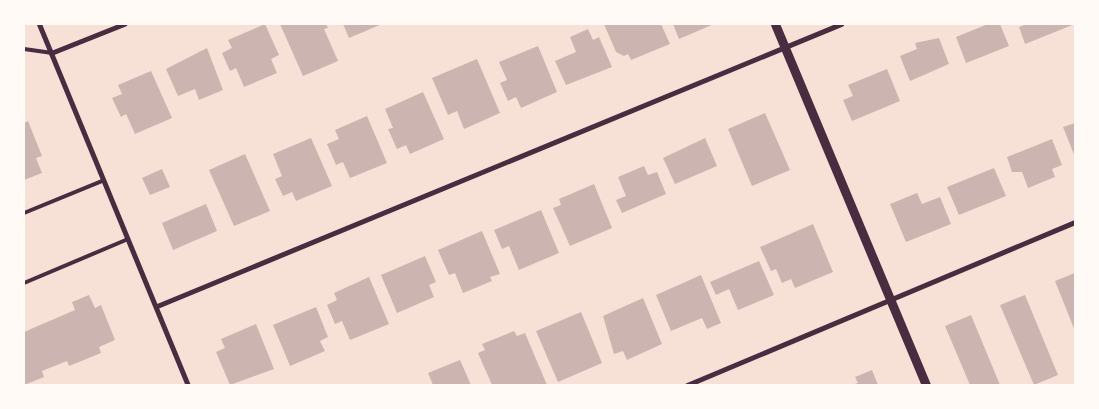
<!DOCTYPE html>
<style>
body{margin:0}
#map{position:relative;width:1099px;height:409px;overflow:hidden;background:#f7e1d7;font-family:"Sofia Sans Condensed",sans-serif}
div>[style]{position:absolute}
[style*='--x']{left:calc(var(--x)*1px);top:calc(var(--y)*1px);width:calc(var(--w)*1px);rotate:calc(var(--a)*1deg)}
.building>*{inset:0;background:#ccb4b1}
.service>*{height:4px;margin:-2px;padding:0 2px;transform-origin:2px;border-radius:2px;background:#4a2c40}
.minor>*{height:5px;margin:-2.5px;padding:0 2.5px;transform-origin:2.5px;border-radius:2.5px;background:#4a2c40}
.tertiary>*{height:9px;margin:-4.5px;padding:0 4.5px;transform-origin:4.5px;border-radius:4.5px;background:#4a2c40}
span{translate:-50% -50%;white-space:nowrap;text-align:center;line-height:1.15;-webkit-text-stroke:5px #fffaf5;paint-order:stroke}
.frame{position:absolute;inset:0;border:25px solid #fffaf5;pointer-events:none}
</style>
<div id="map">
<div class="building">
<div style="clip-path:polygon(265px 24px,279px 55px,271px 59px,277px 73px,244px 87px,236px 68px,230px 71px,222px 53px,232px 48px,228px 40px)"></div>
<div style="clip-path:polygon(280px 24px,326px 24px,328px 28px,324px 29px,338px 61px,303px 76px)"></div>
<div style="clip-path:polygon(343px 24px,382px 24px,349px 38px)"></div>
<div style="clip-path:polygon(604px 24px,661px 24px,670px 44px,631px 60px,628px 54px,624px 56px,616px 52px)"></div>
<div style="clip-path:polygon(673px 24px,714px 24px,679px 39px)"></div>
<div style="clip-path:polygon(988px 24px,1000px 24px,1009px 46px,966px 63px,956px 37px)"></div>
<div style="clip-path:polygon(1027px 24px,1075px 24px,1025px 44px,1019px 27px)"></div>
<div style="clip-path:polygon(588px 29px,593px 40px,599px 37px,612px 67px,566px 85px,555px 61px,576px 52px,570px 37px)"></div>
<div style="clip-path:polygon(939px 38px,949px 64px,910px 81px,900px 56px,917px 49px,915px 43px)"></div>
<div style="clip-path:polygon(538px 46px,557px 92px,521px 108px,516px 97px,508px 101px,500px 83px,507px 80px,499px 62px)"></div>
<div style="clip-path:polygon(207px 48px,223px 90px,199px 100px,195px 89px,178px 96px,166px 69px)"></div>
<div style="clip-path:polygon(477px 59px,500px 113px,464px 129px,457px 111px,448px 115px,432px 78px)"></div>
<div style="clip-path:polygon(887px 69px,900px 101px,852px 121px,843px 100px,853px 96px,848px 85px)"></div>
<div style="clip-path:polygon(151px 71px,172px 118px,135px 134px,126px 114px,121px 117px,112px 98px,122px 94px,118px 85px)"></div>
<div style="clip-path:polygon(423px 92px,444px 139px,410px 154px,406px 145px,397px 149px,388px 129px,393px 128px,385px 109px)"></div>
<div style="clip-path:polygon(765px 113px,790px 170px,752px 186px,728px 129px)"></div>
<div style="clip-path:polygon(367px 116px,387px 163px,350px 178px,343px 162px,336px 165px,327px 144px,339px 139px,335px 130px)"></div>
<div style="clip-path:polygon(28px 121px,42px 156px,36px 158px,42px 173px,24px 180px,24px 123px)"></div>
<div style="clip-path:polygon(1075px 123px,1075px 157px,1063px 127px)"></div>
<div style="clip-path:polygon(311px 138px,332px 186px,296px 201px,292px 192px,283px 196px,275px 179px,282px 176px,273px 154px)"></div>
<div style="clip-path:polygon(705px 138px,717px 166px,675px 184px,663px 158px)"></div>
<div style="clip-path:polygon(1052px 139px,1062px 165px,1052px 169px,1055px 177px,1028px 188px,1022px 172px,1012px 172px,1007px 157px)"></div>
<div style="clip-path:polygon(245px 154px,270px 211px,234px 226px,209px 170px)"></div>
<div style="clip-path:polygon(644px 166px,648px 175px,657px 172px,666px 194px,622px 213px,616px 200px,626px 196px,618px 177px)"></div>
<div style="clip-path:polygon(994px 168px,1006px 196px,959px 215px,947px 187px)"></div>
<div style="clip-path:polygon(162px 169px,170px 187px,150px 195px,142px 178px)"></div>
<div style="clip-path:polygon(594px 184px,612px 228px,570px 246px,553px 208px,561px 205px,559px 199px)"></div>
<div style="clip-path:polygon(917px 193px,922px 204px,940px 197px,951px 224px,906px 242px,890px 204px)"></div>
<div style="clip-path:polygon(206px 204px,217px 231px,173px 250px,162px 223px)"></div>
<div style="clip-path:polygon(541px 210px,559px 253px,519px 270px,509px 246px,502px 249px,494px 230px)"></div>
<div style="clip-path:polygon(813px 224px,833px 272px,795px 288px,791px 279px,782px 283px,776px 269px,771px 271px,760px 247px)"></div>
<div style="clip-path:polygon(482px 231px,500px 274px,490px 277px,492px 281px,463px 293px,455px 273px,449px 275px,438px 250px)"></div>
<div style="clip-path:polygon(425px 256px,436px 282px,429px 285px,434px 297px,397px 313px,381px 275px)"></div>
<div style="clip-path:polygon(759px 261px,774px 295px,738px 310px,729px 289px,716px 295px,710px 282px)"></div>
<div style="clip-path:polygon(1075px 273px,1075px 331px,1055px 281px)"></div>
<div style="clip-path:polygon(701px 275px,721px 323px,707px 329px,702px 318px,671px 331px,656px 295px)"></div>
<div style="clip-path:polygon(369px 277px,389px 324px,350px 340px,342px 321px,335px 324px,327px 305px,337px 300px,334px 293px)"></div>
<div style="clip-path:polygon(89px 295px,95px 308px,101px 305px,115px 340px,99px 347px,101px 353px,69px 366px,67px 361px,42px 371px,44px 377px,24px 385px,24px 332px,75px 310px,72px 302px)"></div>
<div style="clip-path:polygon(1025px 295px,1058px 375px,1034px 385px,1000px 305px)"></div>
<div style="clip-path:polygon(643px 298px,662px 344px,627px 360px,623px 351px,614px 354px,603px 316px)"></div>
<div style="clip-path:polygon(316px 307px,328px 337px,320px 341px,325px 351px,290px 366px,273px 325px)"></div>
<div style="clip-path:polygon(581px 312px,602px 363px,558px 382px,536px 331px)"></div>
<div style="clip-path:polygon(971px 315px,1000px 385px,970px 385px,945px 326px)"></div>
<div style="clip-path:polygon(256px 324px,274px 369px,230px 385px,216px 352px,225px 348px,221px 339px)"></div>
<div style="clip-path:polygon(514px 331px,517px 336px,525px 333px,547px 385px,492px 385px,478px 353px,485px 350px,482px 344px)"></div>
<div style="clip-path:polygon(460px 360px,471px 385px,433px 385px,428px 373px)"></div>
<div style="clip-path:polygon(872px 370px,878px 385px,852px 385px,858px 383px,855px 377px)"></div>
</div>
<div class="service">
<div style="--x:24;--y:49;--w:27;--a:8"></div>
<div style="--x:24;--y:213;--w:84;--a:-22.3"></div>
<div style="--x:24;--y:283;--w:113;--a:-22.9"></div>
</div>
<div class="minor">
<div style="--x:39;--y:24;--w:391;--a:67.6"></div>
<div style="--x:51;--y:53;--w:79;--a:-21.7"></div>
<div style="--x:157;--y:306;--w:740;--a:-22.41"></div>
<div style="--x:687;--y:385;--w:421;--a:-22.8"></div>
</div>
<div class="tertiary">
<div style="--x:775;--y:24;--w:391;--a:67.3"></div>
</div>
<div class="frame"></div>
</div>
